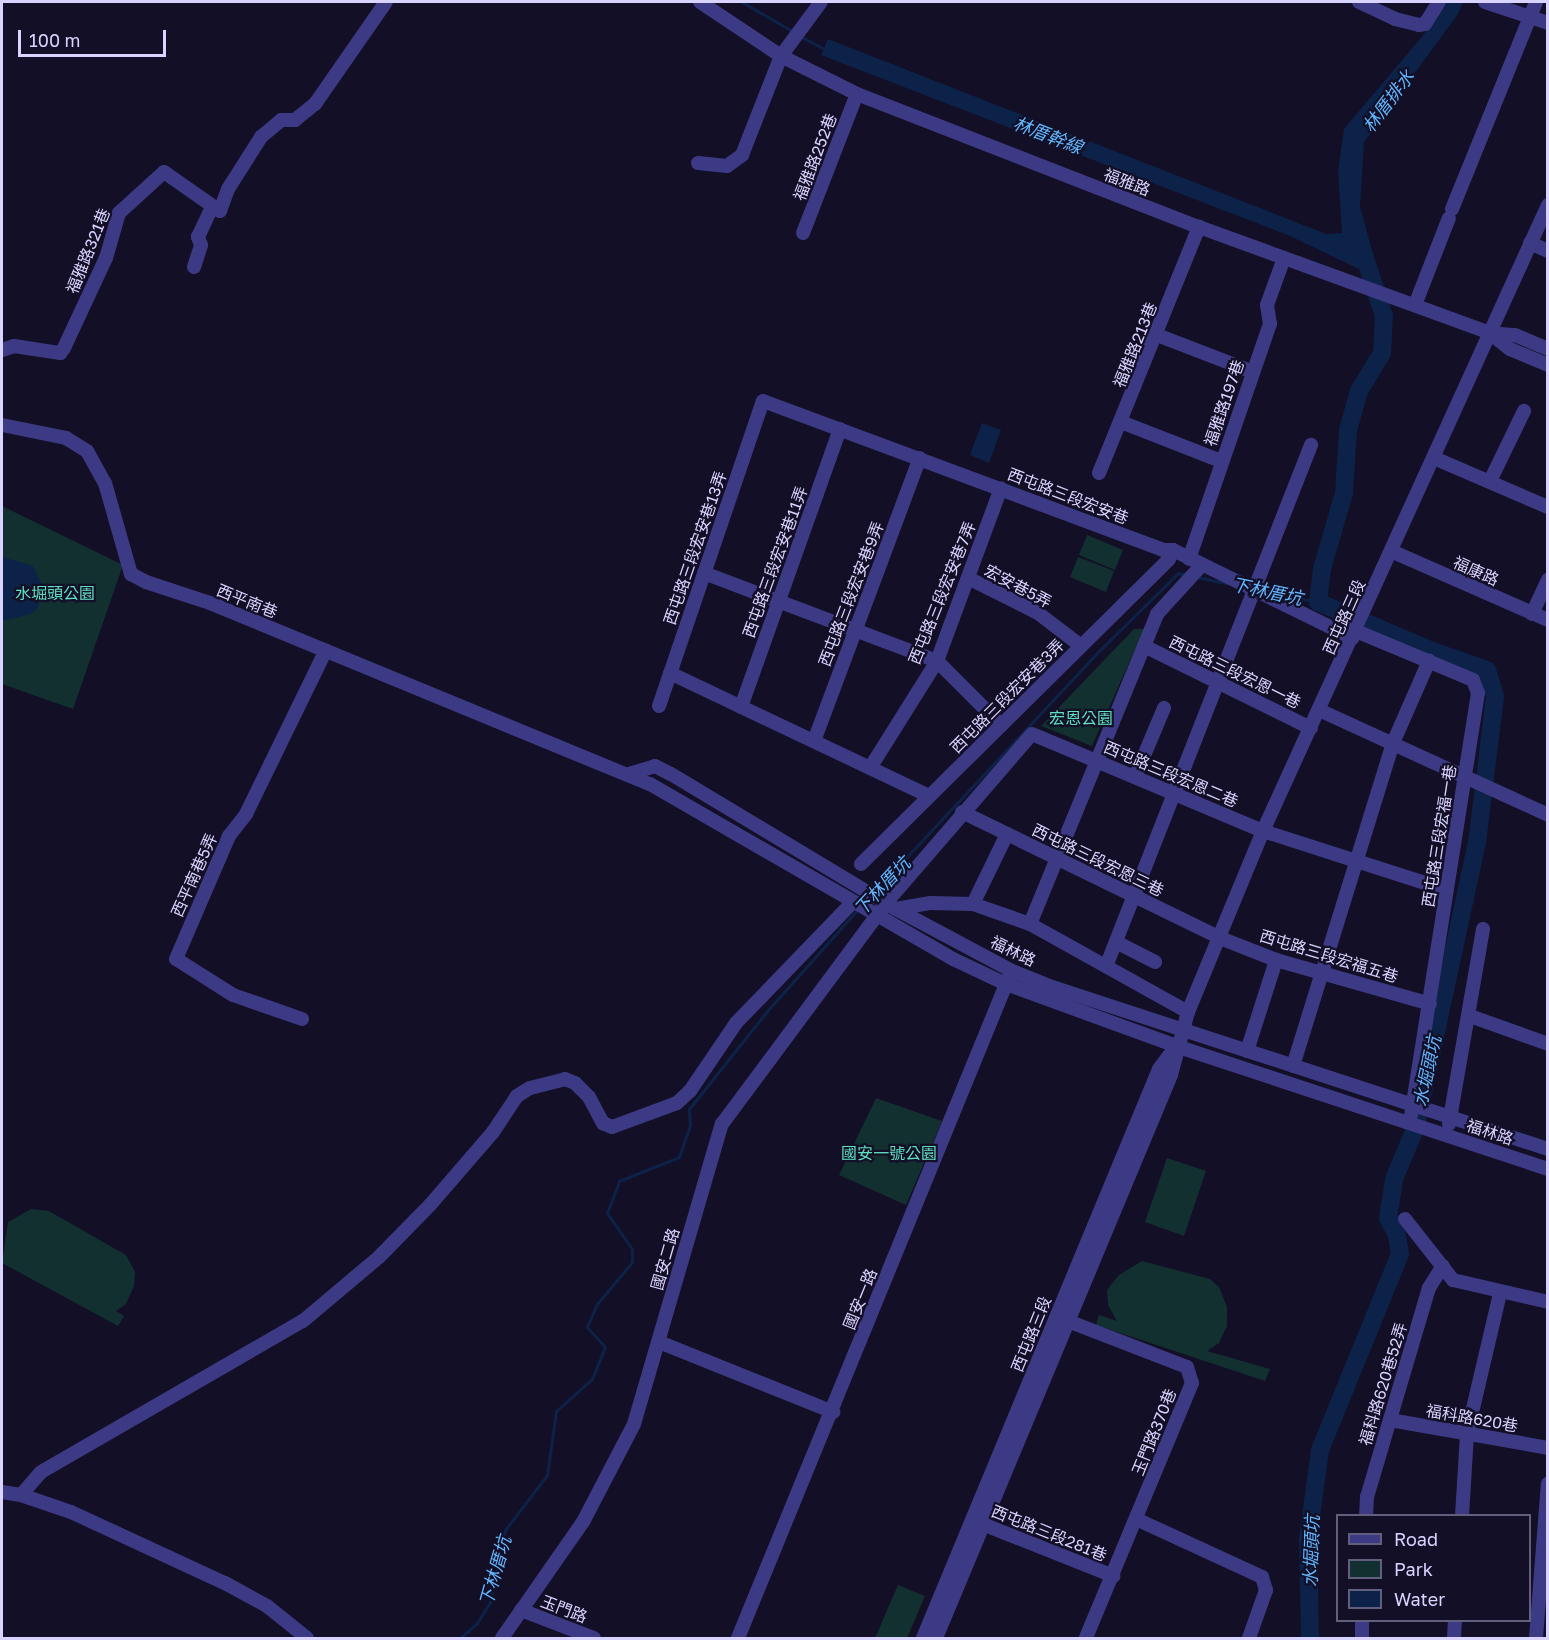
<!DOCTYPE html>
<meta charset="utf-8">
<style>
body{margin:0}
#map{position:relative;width:1549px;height:1640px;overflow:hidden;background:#130f26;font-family:"Golos Text","Noto Sans TC",sans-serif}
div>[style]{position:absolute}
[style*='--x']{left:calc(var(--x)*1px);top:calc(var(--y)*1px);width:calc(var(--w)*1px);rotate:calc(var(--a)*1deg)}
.green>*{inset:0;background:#12302f}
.water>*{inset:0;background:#0c2248}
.stream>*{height:3px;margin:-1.5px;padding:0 1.5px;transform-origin:1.5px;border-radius:1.5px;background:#0c2248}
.river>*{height:18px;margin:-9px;padding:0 9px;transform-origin:9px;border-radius:9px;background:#0c2248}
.minor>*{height:14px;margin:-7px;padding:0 7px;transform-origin:7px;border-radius:7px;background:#3d3a85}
span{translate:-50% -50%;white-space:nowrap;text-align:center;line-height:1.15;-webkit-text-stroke:4.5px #130f26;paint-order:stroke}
.street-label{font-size:16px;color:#d9d4ff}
.park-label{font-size:16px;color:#5fe0c0}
.water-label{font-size:18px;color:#62b6ff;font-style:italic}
.frame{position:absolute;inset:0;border:3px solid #d9d4ff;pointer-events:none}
.legend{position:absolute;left:1336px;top:1514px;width:195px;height:108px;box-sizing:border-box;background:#130f26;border:2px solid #625e7d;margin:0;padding:8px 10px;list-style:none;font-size:18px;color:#d9d4ff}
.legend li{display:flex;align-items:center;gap:12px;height:30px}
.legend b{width:30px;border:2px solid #625e7d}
.scale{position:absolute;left:18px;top:30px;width:148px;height:27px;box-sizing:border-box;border:3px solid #d9d4ff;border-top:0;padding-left:8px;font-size:18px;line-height:21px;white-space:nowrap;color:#d9d4ff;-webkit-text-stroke:4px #130f26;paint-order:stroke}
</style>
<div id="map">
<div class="green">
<div style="clip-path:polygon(2px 506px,123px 565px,73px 709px,2px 684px)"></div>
<div style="clip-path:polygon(1087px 535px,1123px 550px,1115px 570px,1079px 555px)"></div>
<div style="clip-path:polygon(1078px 557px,1114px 571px,1106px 592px,1070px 577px)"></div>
<div style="clip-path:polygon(1134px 629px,1144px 629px,1092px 746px,1041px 726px)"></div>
<div style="clip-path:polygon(876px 1098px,942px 1121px,906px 1205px,839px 1175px)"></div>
<div style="clip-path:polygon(1167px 1158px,1206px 1171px,1184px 1236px,1145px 1222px)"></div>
<div style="clip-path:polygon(31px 1209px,49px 1211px,126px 1255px,135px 1272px,134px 1286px,126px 1304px,116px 1311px,124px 1316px,118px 1326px,2px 1263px,8px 1222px)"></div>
<div style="clip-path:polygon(1142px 1261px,1210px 1279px,1219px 1287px,1227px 1307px,1227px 1326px,1219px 1343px,1207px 1351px,1270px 1369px,1265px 1381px,1096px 1325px,1099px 1315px,1117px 1321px,1108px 1305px,1107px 1290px,1119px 1275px)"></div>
<div style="clip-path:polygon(898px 1585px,925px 1596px,907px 1638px,875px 1638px)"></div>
</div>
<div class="water">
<div style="clip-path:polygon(1443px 2px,1463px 2px,1458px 14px,1364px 142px,1360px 207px,1380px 279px,1290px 236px,821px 55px,828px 39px,1326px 234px,1342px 233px,1338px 171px,1344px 129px,1435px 21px)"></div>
<div style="clip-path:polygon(982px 423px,1001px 430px,989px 463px,970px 455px)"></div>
<div style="clip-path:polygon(2px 557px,33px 566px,42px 585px,38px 608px,31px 614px,2px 621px)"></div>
</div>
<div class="stream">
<div style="--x:742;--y:2;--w:60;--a:30"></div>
<div style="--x:800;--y:36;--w:30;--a:28"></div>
<div style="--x:1197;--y:577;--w:30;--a:12"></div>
<div style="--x:1273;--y:593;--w:46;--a:11.3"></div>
<div style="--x:875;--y:891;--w:330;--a:-47"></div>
<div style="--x:1100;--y:650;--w:110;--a:-44.6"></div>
<div style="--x:1178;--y:573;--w:10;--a:11"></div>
<div style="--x:460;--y:1638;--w:23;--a:-41"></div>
<div style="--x:477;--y:1623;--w:25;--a:-58"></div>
<div style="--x:490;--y:1602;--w:74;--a:-78.2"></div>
<div style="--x:505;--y:1530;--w:69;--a:-52.6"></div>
<div style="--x:547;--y:1475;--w:65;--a:-82"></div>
<div style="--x:556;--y:1411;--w:48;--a:-41.6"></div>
<div style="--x:592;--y:1379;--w:35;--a:-68"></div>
<div style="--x:605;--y:1347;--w:27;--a:-132"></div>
<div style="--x:587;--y:1327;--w:25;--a:-67"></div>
<div style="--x:597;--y:1304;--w:55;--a:-50.2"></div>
<div style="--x:632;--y:1262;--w:13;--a:-90"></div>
<div style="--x:632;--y:1249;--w:44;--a:-124.8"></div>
<div style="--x:607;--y:1213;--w:34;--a:-69"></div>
<div style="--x:619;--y:1181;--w:65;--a:-21.8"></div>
<div style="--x:679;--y:1157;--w:34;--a:-71"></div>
<div style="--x:690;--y:1125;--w:16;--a:-94"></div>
<div style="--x:689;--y:1109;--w:127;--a:-51.4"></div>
<div style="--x:768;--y:1010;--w:135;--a:-48.3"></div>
</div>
<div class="river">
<div style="--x:1310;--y:1638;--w:100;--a:-91.1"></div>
<div style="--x:1308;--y:1538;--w:89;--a:-82.2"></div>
<div style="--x:1320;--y:1450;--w:212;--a:-67.8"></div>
<div style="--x:1400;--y:1254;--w:19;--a:-99"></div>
<div style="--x:1397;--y:1235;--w:19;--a:-118"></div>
<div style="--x:1388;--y:1218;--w:39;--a:-81"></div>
<div style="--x:1394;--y:1179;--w:54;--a:-67.2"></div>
<div style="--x:1415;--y:1129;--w:293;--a:-77.8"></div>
<div style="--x:1477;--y:843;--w:148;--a:-83"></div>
<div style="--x:1495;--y:696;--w:27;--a:-107"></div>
<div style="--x:1487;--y:670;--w:60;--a:-160.7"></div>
<div style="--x:1430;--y:650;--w:122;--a:-156.8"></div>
<div style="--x:1318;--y:602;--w:33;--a:-83"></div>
<div style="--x:1322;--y:569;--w:79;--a:-73.9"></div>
<div style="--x:1344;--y:493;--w:63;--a:-86.4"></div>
<div style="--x:1348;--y:430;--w:41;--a:-74.2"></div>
<div style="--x:1359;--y:391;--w:44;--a:-58.8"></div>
<div style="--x:1382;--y:353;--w:37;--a:-87"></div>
<div style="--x:1384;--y:316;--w:67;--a:-108.2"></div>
</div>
<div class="minor">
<div style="--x:700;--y:2;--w:97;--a:33.7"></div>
<div style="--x:781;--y:56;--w:85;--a:26.6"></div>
<div style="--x:857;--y:94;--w:367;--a:21.3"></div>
<div style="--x:1199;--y:227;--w:310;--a:20"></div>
<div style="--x:1490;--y:333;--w:26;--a:39"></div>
<div style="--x:1510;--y:349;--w:41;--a:22.8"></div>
<div style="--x:1359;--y:2;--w:40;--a:25"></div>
<div style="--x:1395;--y:19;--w:25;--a:14"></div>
<div style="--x:1419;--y:25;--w:6;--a:-9"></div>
<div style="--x:1425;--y:24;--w:26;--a:-58"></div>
<div style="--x:1485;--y:2;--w:66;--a:18.4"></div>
<div style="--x:698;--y:163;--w:29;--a:6"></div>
<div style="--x:727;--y:166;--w:19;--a:-36"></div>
<div style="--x:742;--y:155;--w:106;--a:-68.5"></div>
<div style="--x:781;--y:56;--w:67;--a:-53.5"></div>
<div style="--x:1452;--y:209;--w:223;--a:-67.9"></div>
<div style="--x:803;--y:233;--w:149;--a:-68.8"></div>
<div style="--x:1530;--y:243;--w:20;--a:24"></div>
<div style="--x:194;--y:267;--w:23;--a:-72"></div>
<div style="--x:201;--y:245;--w:9;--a:-111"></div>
<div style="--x:198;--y:237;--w:33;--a:-65"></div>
<div style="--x:1415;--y:305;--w:93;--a:-68.7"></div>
<div style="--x:1490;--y:333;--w:25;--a:5"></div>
<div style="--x:1515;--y:335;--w:36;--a:23"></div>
<div style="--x:1157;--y:335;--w:103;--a:21.1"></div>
<div style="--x:2;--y:350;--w:13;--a:-18"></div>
<div style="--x:14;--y:346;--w:47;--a:8.7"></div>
<div style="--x:60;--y:353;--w:6;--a:-51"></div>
<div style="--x:64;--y:348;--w:99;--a:-65"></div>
<div style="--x:106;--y:258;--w:47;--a:-73.9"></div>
<div style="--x:119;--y:213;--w:61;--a:-42.3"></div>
<div style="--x:164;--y:172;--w:68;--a:34.9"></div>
<div style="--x:220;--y:211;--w:23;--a:-70"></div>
<div style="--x:228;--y:189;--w:62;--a:-57.6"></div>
<div style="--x:261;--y:137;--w:26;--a:-40"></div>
<div style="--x:281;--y:120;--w:14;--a:0"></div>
<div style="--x:295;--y:120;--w:26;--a:-39"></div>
<div style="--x:315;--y:104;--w:124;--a:-55.2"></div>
<div style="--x:1121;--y:422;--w:107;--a:21.3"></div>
<div style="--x:2;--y:425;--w:65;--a:11.5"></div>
<div style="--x:66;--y:438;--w:25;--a:32"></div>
<div style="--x:87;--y:451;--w:37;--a:61"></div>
<div style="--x:105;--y:483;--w:95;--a:74.1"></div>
<div style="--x:131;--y:574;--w:17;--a:28"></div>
<div style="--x:146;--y:582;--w:67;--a:18.2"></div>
<div style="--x:210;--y:603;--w:476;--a:22.4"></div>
<div style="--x:650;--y:784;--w:350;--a:30"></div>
<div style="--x:953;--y:959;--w:59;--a:25.3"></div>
<div style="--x:1006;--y:984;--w:181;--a:20"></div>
<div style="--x:1176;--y:1046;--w:392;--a:18.3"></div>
<div style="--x:1434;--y:458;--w:124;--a:23.3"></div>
<div style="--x:1099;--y:473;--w:266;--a:-67.9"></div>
<div style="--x:1490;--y:481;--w:78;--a:-64.1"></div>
<div style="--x:1391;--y:551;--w:171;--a:23.7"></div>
<div style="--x:1189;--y:559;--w:249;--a:-71"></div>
<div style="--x:1270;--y:324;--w:19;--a:-99"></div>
<div style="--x:1267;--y:305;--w:50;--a:-70.1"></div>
<div style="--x:704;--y:573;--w:249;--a:20.7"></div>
<div style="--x:937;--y:661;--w:91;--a:45"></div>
<div style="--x:968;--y:578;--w:78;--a:26.6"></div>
<div style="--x:1038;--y:613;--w:54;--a:37.5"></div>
<div style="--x:1532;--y:614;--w:38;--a:-65"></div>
<div style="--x:1356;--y:631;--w:127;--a:22.7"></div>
<div style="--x:1473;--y:680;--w:14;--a:69"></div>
<div style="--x:1478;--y:693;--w:427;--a:99"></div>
<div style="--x:1144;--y:646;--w:186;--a:26.2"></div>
<div style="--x:670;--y:673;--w:287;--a:25.4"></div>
<div style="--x:659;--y:706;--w:322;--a:-71.2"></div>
<div style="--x:763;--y:401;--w:427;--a:20.4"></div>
<div style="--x:1163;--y:550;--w:10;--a:0"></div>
<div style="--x:1173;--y:550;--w:200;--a:26.1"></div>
<div style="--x:741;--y:707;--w:295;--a:-70.4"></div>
<div style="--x:1319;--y:710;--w:252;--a:24.6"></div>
<div style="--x:814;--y:741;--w:302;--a:-69.5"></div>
<div style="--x:870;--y:768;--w:126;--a:-57.9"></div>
<div style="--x:937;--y:661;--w:184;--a:-69.7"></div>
<div style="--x:629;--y:774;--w:27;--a:-17"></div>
<div style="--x:655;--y:766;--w:18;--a:27"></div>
<div style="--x:671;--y:774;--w:262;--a:31"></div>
<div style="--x:896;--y:909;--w:132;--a:28.1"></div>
<div style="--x:1012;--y:971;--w:43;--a:21.8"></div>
<div style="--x:1052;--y:987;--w:522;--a:18.09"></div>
<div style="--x:1135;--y:777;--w:75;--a:-67.2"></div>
<div style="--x:962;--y:812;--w:287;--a:26"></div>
<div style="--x:1220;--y:938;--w:60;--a:21.4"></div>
<div style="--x:1276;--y:960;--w:160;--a:15.9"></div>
<div style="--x:861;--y:864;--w:433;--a:-44.7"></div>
<div style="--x:1169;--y:559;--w:10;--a:-66"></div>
<div style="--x:973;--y:904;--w:78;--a:-64.1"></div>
<div style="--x:896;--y:909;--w:35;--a:-10"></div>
<div style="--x:930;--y:903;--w:43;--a:1.3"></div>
<div style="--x:973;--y:904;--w:60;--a:19.3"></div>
<div style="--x:1030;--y:924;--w:181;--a:29.1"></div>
<div style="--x:1030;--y:924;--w:335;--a:-67.7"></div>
<div style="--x:1157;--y:614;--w:65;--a:-47.5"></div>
<div style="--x:1116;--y:942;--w:44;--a:27.1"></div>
<div style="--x:1107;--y:964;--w:558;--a:-68.54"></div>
<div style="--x:1470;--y:1016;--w:83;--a:19.7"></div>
<div style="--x:302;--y:1019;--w:73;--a:-160.8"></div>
<div style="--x:233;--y:995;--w:67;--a:-147.7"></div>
<div style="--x:176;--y:959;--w:134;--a:-66.7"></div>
<div style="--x:229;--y:836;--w:28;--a:-52"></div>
<div style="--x:246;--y:814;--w:182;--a:-64"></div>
<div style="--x:1247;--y:1051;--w:96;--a:-72.3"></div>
<div style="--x:1293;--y:1066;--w:338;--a:-72.8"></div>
<div style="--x:1393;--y:743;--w:90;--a:-66.3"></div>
<div style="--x:1449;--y:1124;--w:198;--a:-80.1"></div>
<div style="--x:1405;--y:1219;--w:78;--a:51.8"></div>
<div style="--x:1453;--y:1280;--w:98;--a:13"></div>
<div style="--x:1060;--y:1318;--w:136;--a:21.1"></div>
<div style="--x:1187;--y:1367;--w:17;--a:73"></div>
<div style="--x:1192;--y:1383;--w:276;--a:112.6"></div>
<div style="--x:659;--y:1342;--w:188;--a:21.9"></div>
<div style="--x:1390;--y:1420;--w:160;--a:10"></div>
<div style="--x:2;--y:1492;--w:19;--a:9"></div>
<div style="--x:21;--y:1495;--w:30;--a:-49"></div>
<div style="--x:41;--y:1472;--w:302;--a:-30"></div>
<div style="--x:303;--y:1321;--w:99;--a:-40.1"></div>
<div style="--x:379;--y:1257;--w:73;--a:-45.6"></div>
<div style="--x:430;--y:1205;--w:96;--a:-49.2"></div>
<div style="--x:493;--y:1132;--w:43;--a:-56.3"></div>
<div style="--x:517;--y:1096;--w:15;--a:-32"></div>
<div style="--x:530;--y:1088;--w:36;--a:-14"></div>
<div style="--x:565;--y:1079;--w:11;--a:22"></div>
<div style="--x:575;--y:1083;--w:20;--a:45"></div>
<div style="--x:589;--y:1097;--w:30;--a:62"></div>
<div style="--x:603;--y:1123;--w:10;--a:24"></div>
<div style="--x:612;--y:1127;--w:69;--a:-20.3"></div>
<div style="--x:677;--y:1103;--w:18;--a:-43"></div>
<div style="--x:690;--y:1091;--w:82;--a:-55.9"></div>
<div style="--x:736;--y:1023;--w:168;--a:-46"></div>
<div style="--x:21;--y:1495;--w:53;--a:18.8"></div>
<div style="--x:71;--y:1512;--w:170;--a:24.8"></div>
<div style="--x:225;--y:1583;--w:48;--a:28.7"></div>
<div style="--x:267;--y:1606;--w:51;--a:38.7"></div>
<div style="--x:1366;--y:1516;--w:19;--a:-87"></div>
<div style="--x:1367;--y:1497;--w:218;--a:-73.5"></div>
<div style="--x:1429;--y:1288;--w:26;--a:-58"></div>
<div style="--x:1462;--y:1516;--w:82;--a:-86.5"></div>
<div style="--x:1467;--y:1434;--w:145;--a:-76.8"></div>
<div style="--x:1136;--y:1519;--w:139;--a:24.7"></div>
<div style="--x:1262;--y:1577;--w:14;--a:73"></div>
<div style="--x:1266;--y:1590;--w:51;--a:109.5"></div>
<div style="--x:975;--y:1521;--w:149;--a:21.7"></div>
<div style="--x:521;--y:1610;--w:78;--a:21"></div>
<div style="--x:1362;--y:1620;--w:18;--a:90"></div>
<div style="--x:502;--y:1638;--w:141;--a:-55.1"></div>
<div style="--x:583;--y:1522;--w:110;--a:-62.5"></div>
<div style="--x:634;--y:1424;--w:313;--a:-73.7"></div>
<div style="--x:722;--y:1124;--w:275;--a:-53.4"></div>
<div style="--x:886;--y:903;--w:223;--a:-49.2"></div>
<div style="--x:1032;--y:734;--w:251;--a:22.8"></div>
<div style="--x:1263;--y:831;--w:193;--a:17.8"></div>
<div style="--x:738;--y:1638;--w:714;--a:-67.71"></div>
<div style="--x:923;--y:1638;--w:616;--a:-67.47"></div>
<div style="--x:1159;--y:1069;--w:26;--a:-53"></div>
<div style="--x:936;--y:1638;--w:610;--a:-67.34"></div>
<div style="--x:1171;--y:1075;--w:65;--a:-74.9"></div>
<div style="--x:1188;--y:1012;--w:196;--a:-67.5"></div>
<div style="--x:1263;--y:831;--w:688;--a:-65.52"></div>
<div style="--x:1454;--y:1638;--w:18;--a:-87"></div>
<div style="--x:1536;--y:1638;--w:155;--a:-85.6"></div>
</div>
<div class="street-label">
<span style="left:815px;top:157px;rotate:-69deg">福雅路252巷</span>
<span style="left:1127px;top:182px;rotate:21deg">福雅路</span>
<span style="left:88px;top:251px;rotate:-68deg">福雅路321巷</span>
<span style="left:1135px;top:345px;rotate:-68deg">福雅路213巷</span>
<span style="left:1224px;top:403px;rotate:-71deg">福雅路197巷</span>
<span style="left:1068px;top:496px;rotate:21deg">西屯路三段宏安巷</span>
<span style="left:695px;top:548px;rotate:-71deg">西屯路三段宏安巷13弄</span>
<span style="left:775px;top:562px;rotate:-70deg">西屯路三段宏安巷11弄</span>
<span style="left:1476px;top:571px;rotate:24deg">福康路</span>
<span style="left:1018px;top:586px;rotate:28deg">宏安巷5弄</span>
<span style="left:942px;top:593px;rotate:-68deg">西屯路三段宏安巷7弄</span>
<span style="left:851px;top:594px;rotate:-69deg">西屯路三段宏安巷9弄</span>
<span style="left:247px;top:601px;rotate:22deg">西平南巷</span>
<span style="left:1344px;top:617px;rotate:-66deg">西屯路三段</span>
<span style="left:1235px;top:672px;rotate:26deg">西屯路三段宏恩一巷</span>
<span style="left:1007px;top:696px;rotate:-45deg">西屯路三段宏安巷3弄</span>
<span style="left:1171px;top:774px;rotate:23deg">西屯路三段宏恩二巷</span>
<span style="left:1439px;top:836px;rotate:-81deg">西屯路三段宏福一巷</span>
<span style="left:1098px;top:860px;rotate:26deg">西屯路三段宏恩三巷</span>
<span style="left:194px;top:875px;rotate:-66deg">西平南巷5弄</span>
<span style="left:1013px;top:951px;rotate:26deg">福林路</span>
<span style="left:1329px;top:956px;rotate:17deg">西屯路三段宏福五巷</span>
<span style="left:1490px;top:1132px;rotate:18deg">福林路</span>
<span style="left:665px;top:1259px;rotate:-74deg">國安二路</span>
<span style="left:860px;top:1299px;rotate:-68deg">國安一路</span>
<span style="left:1031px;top:1334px;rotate:-68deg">西屯路三段</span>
<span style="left:1383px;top:1384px;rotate:-73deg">福科路620巷52弄</span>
<span style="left:1472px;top:1418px;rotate:10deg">福科路620巷</span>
<span style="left:1154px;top:1432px;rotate:-68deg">玉門路370巷</span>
<span style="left:1049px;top:1533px;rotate:22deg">西屯路三段281巷</span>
<span style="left:564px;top:1609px;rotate:21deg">玉門路</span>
</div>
<div class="park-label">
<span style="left:55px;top:593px">水堀頭公園</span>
<span style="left:1081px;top:718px">宏恩公園</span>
<span style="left:889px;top:1153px">國安一號公園</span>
</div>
<div class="water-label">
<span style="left:1388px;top:101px;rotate:-53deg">林厝排水</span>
<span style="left:1048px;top:135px;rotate:21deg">林厝幹線</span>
<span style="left:1267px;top:591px;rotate:12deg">下林厝坑</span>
<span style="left:882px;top:886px;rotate:-47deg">下林厝坑</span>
<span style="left:1427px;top:1071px;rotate:-78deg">水堀頭坑</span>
<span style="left:1311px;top:1551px;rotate:-88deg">水堀頭坑</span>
<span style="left:495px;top:1571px;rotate:-74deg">下林厝坑</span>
</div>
<div class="frame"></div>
<ul class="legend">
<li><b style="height:8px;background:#3d3a85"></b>Road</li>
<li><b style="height:16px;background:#12302f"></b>Park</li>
<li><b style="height:16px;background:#0c2248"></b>Water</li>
</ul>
<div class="scale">100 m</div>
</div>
